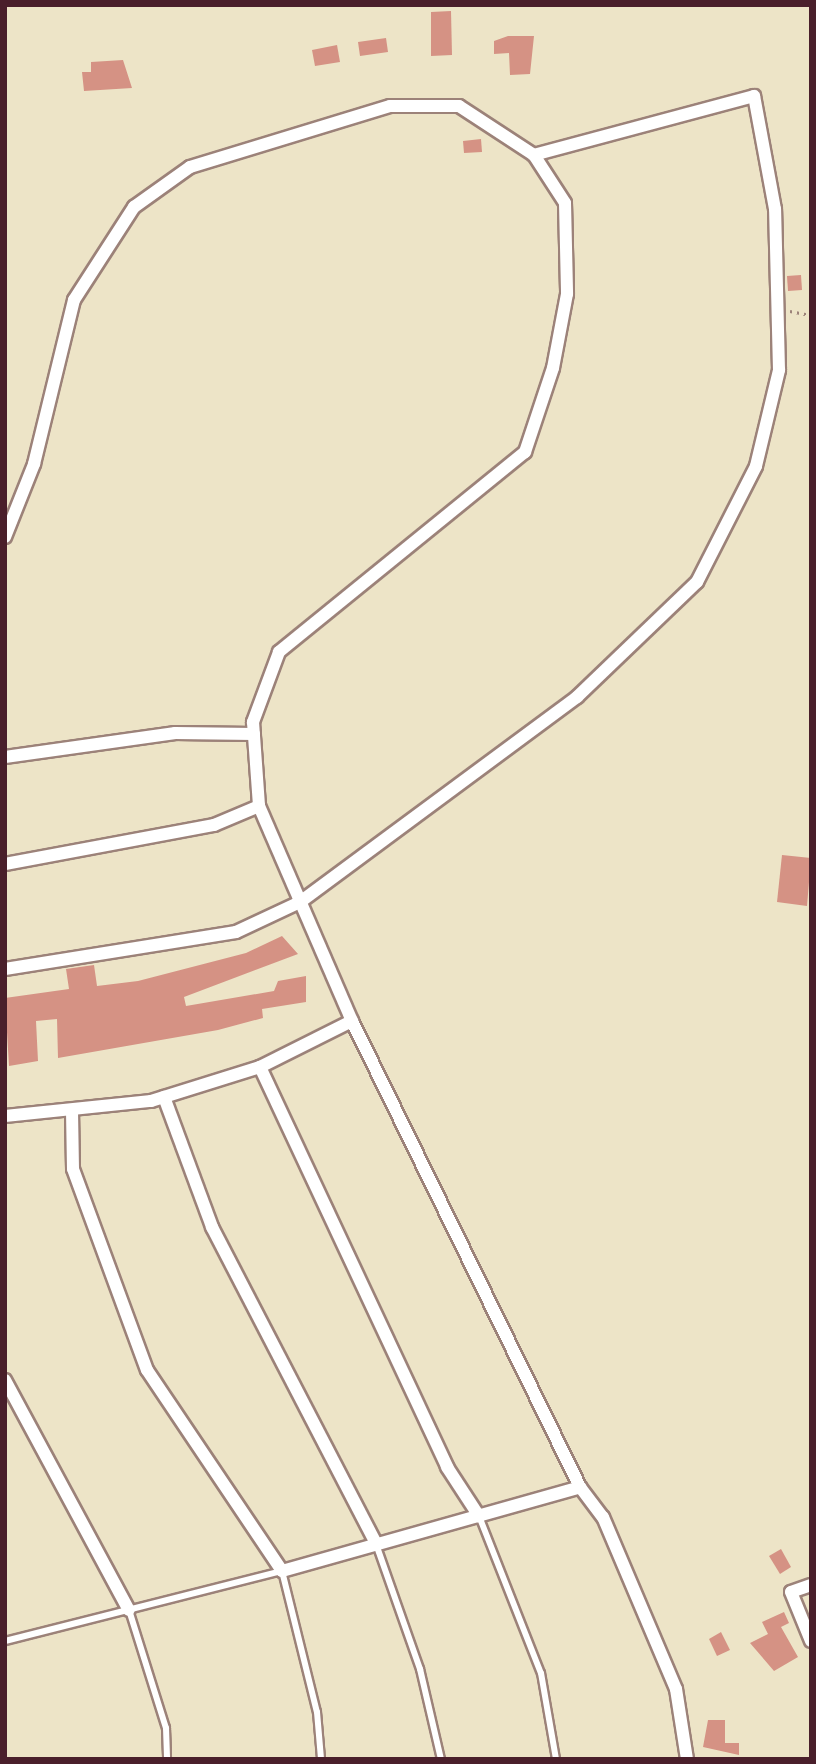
<!DOCTYPE html>
<style>
body{margin:0}
#map{position:relative;width:816px;height:1764px;overflow:hidden;background:#ede4c7;font-family:Itim,sans-serif}
div>[style]{position:absolute}
[style*='--x']{left:calc(var(--x)*1px);top:calc(var(--y)*1px);width:calc(var(--w)*1px);rotate:calc(var(--a)*1deg)}
.building>*{inset:0;background:#d59284}
.path>*{height:2.5px;margin-top:-1.25px;transform-origin:0;background:repeating-linear-gradient(90deg,#9c8279 0 2px,transparent 0 7px)}
.roads{filter:drop-shadow(2px 0 #9c8279) drop-shadow(-2px 0 #9c8279) drop-shadow(0 2px #9c8279) drop-shadow(0 -2px #9c8279)}
.service>*{height:6px;margin:-3px;padding:0 3px;transform-origin:3px;border-radius:3px;background:#fff}
.minor>*{height:12px;margin:-6px;padding:0 6px;transform-origin:6px;border-radius:6px;background:#fff}
span{translate:-50% -50%;white-space:nowrap;text-align:center;line-height:1.15;-webkit-text-stroke:6px #f6f6f2;paint-order:stroke}
.frame{position:absolute;inset:0;border:7px solid #4a1f2b;pointer-events:none}
</style>
<div id="map">
<div class="building">
<div style="clip-path:polygon(451px 11px,452px 55px,431px 56px,431px 12px)"></div>
<div style="clip-path:polygon(508px 36px,534px 36px,530px 74px,510px 75px,509px 53px,494px 54px,494px 41px)"></div>
<div style="clip-path:polygon(386px 38px,388px 52px,360px 56px,358px 42px)"></div>
<div style="clip-path:polygon(337px 45px,340px 62px,315px 66px,312px 50px)"></div>
<div style="clip-path:polygon(123px 60px,132px 88px,84px 91px,82px 72px,91px 72px,91px 62px)"></div>
<div style="clip-path:polygon(481px 139px,482px 152px,464px 153px,463px 141px)"></div>
<div style="clip-path:polygon(801px 275px,802px 290px,788px 291px,787px 276px)"></div>
<div style="clip-path:polygon(782px 855px,811px 858px,807px 906px,777px 902px)"></div>
<div style="clip-path:polygon(282px 936px,298px 954px,184px 997px,186px 1006px,274px 991px,278px 981px,306px 976px,306px 1002px,262px 1009px,263px 1018px,218px 1030px,58px 1058px,57px 1019px,36px 1021px,38px 1061px,9px 1066px,5px 998px,69px 989px,66px 969px,94px 965px,97px 986px,138px 981px,246px 953px)"></div>
<div style="clip-path:polygon(781px 1549px,791px 1567px,780px 1574px,769px 1556px)"></div>
<div style="clip-path:polygon(784px 1612px,789px 1623px,781px 1627px,798px 1657px,774px 1671px,750px 1643px,768px 1634px,762px 1622px)"></div>
<div style="clip-path:polygon(721px 1632px,730px 1650px,717px 1656px,709px 1639px)"></div>
<div style="clip-path:polygon(708px 1720px,725px 1720px,725px 1743px,739px 1743px,739px 1755px,703px 1747px)"></div>
</div>
<div class="path">
<div style="--x:790;--y:311;--w:21;--a:11"></div>
</div>
<div class="roads">
<div class="service">
<div style="--x:479;--y:1516;--w:169;--a:68.5"></div>
<div style="--x:541;--y:1673;--w:87;--a:80.1"></div>
<div style="--x:376;--y:1544;--w:133;--a:70.6"></div>
<div style="--x:420;--y:1669;--w:92;--a:76.9"></div>
<div style="--x:129;--y:1610;--w:124;--a:72.6"></div>
<div style="--x:166;--y:1728;--w:31;--a:88"></div>
<div style="--x:5;--y:1641;--w:286;--a:-14.2"></div>
<div style="--x:282;--y:1571;--w:145;--a:76.1"></div>
<div style="--x:317;--y:1712;--w:47;--a:85.1"></div>
</div>
<div class="minor">
<div style="--x:5;--y:537;--w:79;--a:-68.3"></div>
<div style="--x:34;--y:464;--w:169;--a:-76.3"></div>
<div style="--x:74;--y:300;--w:111;--a:-57.2"></div>
<div style="--x:134;--y:207;--w:69;--a:-35.5"></div>
<div style="--x:190;--y:167;--w:209;--a:-17"></div>
<div style="--x:390;--y:106;--w:69;--a:0"></div>
<div style="--x:459;--y:106;--w:90;--a:33.2"></div>
<div style="--x:534;--y:155;--w:57;--a:57.1"></div>
<div style="--x:565;--y:203;--w:91;--a:88.7"></div>
<div style="--x:567;--y:294;--w:75;--a:100.7"></div>
<div style="--x:553;--y:368;--w:89;--a:108.4"></div>
<div style="--x:525;--y:452;--w:317;--a:140.9"></div>
<div style="--x:279;--y:652;--w:75;--a:110.4"></div>
<div style="--x:253;--y:722;--w:84;--a:85.9"></div>
<div style="--x:259;--y:806;--w:234;--a:66.6"></div>
<div style="--x:5;--y:757;--w:172;--a:-8"></div>
<div style="--x:175;--y:733;--w:79;--a:0.7"></div>
<div style="--x:5;--y:864;--w:213;--a:-10.6"></div>
<div style="--x:214;--y:825;--w:49;--a:-22.9"></div>
<div style="--x:5;--y:969;--w:234;--a:-9.1"></div>
<div style="--x:236;--y:932;--w:71;--a:-25.1"></div>
<div style="--x:300;--y:902;--w:345;--a:-36.5"></div>
<div style="--x:577;--y:697;--w:166;--a:-43.8"></div>
<div style="--x:697;--y:582;--w:130;--a:-63"></div>
<div style="--x:756;--y:466;--w:99;--a:-76.5"></div>
<div style="--x:779;--y:370;--w:161;--a:-91.4"></div>
<div style="--x:775;--y:209;--w:115;--a:-100.5"></div>
<div style="--x:754;--y:96;--w:228;--a:165"></div>
<div style="--x:260;--y:1067;--w:442;--a:64.9"></div>
<div style="--x:447;--y:1467;--w:59;--a:56.9"></div>
<div style="--x:164;--y:1097;--w:139;--a:69.7"></div>
<div style="--x:212;--y:1227;--w:357;--a:62.6"></div>
<div style="--x:72;--y:1111;--w:58;--a:89"></div>
<div style="--x:73;--y:1169;--w:214;--a:69.8"></div>
<div style="--x:147;--y:1370;--w:242;--a:56.1"></div>
<div style="--x:282;--y:1571;--w:310;--a:-15.7"></div>
<div style="--x:580;--y:1487;--w:38;--a:53"></div>
<div style="--x:603;--y:1517;--w:187;--a:67"></div>
<div style="--x:676;--y:1689;--w:71;--a:81.1"></div>
<div style="--x:5;--y:1116;--w:147;--a:-5.9"></div>
<div style="--x:151;--y:1101;--w:114;--a:-17.3"></div>
<div style="--x:260;--y:1067;--w:103;--a:-26.6"></div>
<div style="--x:352;--y:1021;--w:519;--a:63.93"></div>
<div style="--x:5;--y:1380;--w:261;--a:61.7"></div>
<div style="--x:811;--y:1585;--w:21;--a:161"></div>
<div style="--x:791;--y:1592;--w:53;--a:67.8"></div>
</div>
</div>
<div class="frame"></div>
</div>
